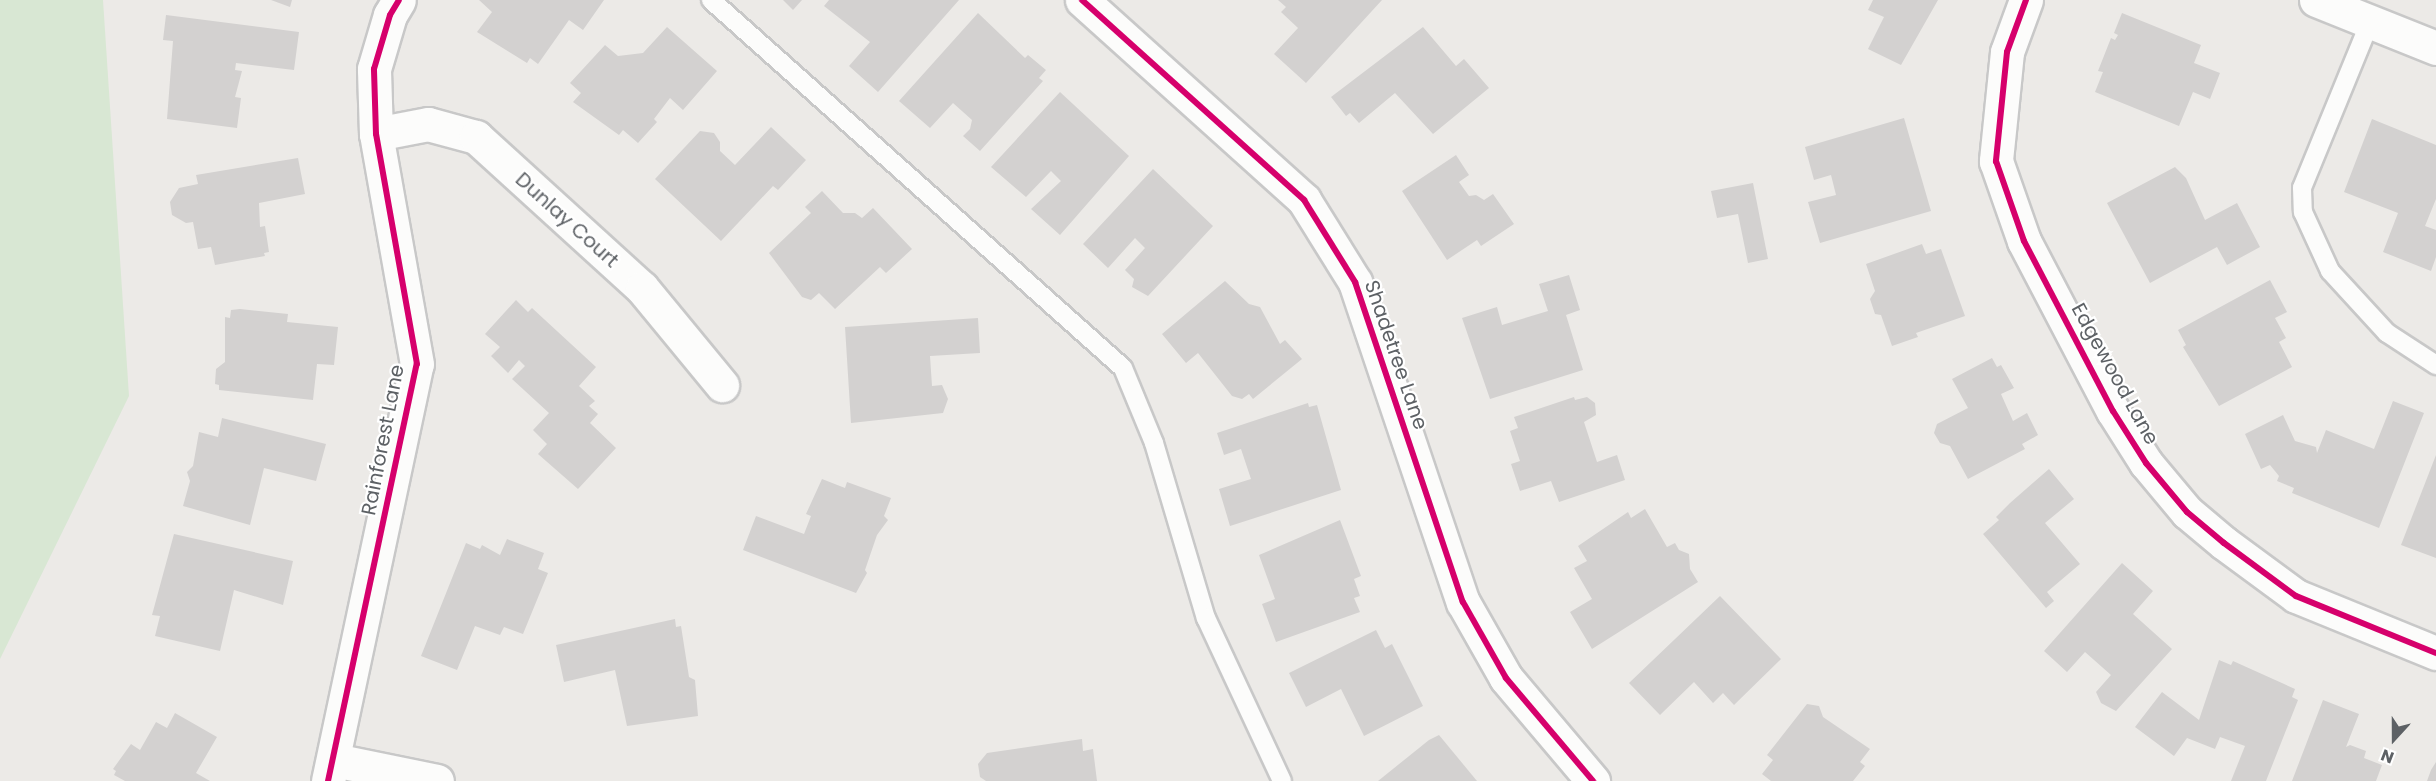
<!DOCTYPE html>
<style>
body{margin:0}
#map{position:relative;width:2436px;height:781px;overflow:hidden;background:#eceae7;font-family:Poppins,sans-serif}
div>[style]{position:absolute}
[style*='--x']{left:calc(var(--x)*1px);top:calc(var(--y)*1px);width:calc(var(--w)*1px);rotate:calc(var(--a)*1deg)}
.green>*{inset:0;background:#d8e7d3}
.building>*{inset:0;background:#d3d1d0}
.roads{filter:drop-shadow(2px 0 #c8c8c8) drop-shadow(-2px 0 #c8c8c8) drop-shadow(0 2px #c8c8c8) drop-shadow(0 -2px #c8c8c8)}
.service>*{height:18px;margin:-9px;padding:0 9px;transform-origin:9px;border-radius:9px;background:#fcfcfb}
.minor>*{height:33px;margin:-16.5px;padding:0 16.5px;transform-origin:16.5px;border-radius:16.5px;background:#fcfcfb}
.cycleway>*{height:6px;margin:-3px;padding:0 3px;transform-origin:3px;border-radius:3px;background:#d6006c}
span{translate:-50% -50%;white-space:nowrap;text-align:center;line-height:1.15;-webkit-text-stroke:4.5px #fff;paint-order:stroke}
.street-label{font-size:20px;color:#5d6165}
.north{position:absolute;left:2364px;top:709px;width:60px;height:60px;-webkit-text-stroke:4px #fff;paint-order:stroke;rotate:201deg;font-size:16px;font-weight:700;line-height:24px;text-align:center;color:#5d6165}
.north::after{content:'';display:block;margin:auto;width:21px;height:27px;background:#5d6165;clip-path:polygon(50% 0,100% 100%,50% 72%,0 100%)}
</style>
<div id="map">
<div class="green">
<div style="clip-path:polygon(0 0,103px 0,129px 396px,0 659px)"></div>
</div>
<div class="building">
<div style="clip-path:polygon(271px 0,292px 0,290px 7px)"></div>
<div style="clip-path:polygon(479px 0,604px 0,583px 30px,569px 20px,538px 64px,530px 58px,527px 63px,477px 32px,492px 12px)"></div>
<div style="clip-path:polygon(783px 0,802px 0,793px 10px)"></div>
<div style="clip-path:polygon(829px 0,959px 0,878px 92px,849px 66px,870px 42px,824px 6px)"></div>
<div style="clip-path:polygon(1278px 0,1382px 0,1306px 83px,1274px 54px,1298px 28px,1281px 12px,1286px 7px)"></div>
<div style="clip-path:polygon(1873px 0,1938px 0,1901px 65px,1868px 49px,1884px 17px,1868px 10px)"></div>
<div style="clip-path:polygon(978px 13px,1025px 58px,1028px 55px,1046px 70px,1039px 78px,1043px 81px,980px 151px,963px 136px,970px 129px,972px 120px,953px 103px,930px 128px,899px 101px)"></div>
<div style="clip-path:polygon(2122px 13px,2201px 45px,2194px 63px,2220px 73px,2210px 99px,2193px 92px,2179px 126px,2095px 92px,2103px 72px,2098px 71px,2111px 38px,2115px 40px,2118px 35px,2114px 33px)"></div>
<div style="clip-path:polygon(166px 15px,299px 32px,294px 70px,236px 63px,235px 70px,242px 71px,235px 97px,241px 98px,237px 128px,167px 119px,173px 41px,163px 40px)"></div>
<div style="clip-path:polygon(667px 27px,717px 71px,683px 110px,670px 98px,654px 119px,657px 122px,638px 143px,623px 130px,619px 135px,573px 102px,581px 93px,570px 83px,605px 45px,618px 56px,643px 53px)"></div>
<div style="clip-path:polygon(1423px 27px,1456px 66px,1464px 59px,1489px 88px,1433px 134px,1395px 93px,1359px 123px,1350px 113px,1346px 116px,1331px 97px)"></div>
<div style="clip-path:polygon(1060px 92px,1129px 156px,1060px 235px,1031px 209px,1061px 181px,1051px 171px,1026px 197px,991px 167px)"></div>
<div style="clip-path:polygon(1904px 118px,1931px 211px,1820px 243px,1808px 202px,1836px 195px,1831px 175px,1814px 180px,1805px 147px)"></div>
<div style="clip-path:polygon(2372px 119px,2436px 145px,2436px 199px,2425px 226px,2436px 230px,2436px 257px,2431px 271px,2383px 252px,2398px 213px,2344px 192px)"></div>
<div style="clip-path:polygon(771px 127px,806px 160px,778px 190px,773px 186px,721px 241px,655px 179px,700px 131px,714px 133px,720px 142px,720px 151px,735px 165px)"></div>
<div style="clip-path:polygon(1456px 155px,1469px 175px,1459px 182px,1469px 196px,1476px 195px,1484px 200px,1493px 194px,1514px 224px,1481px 246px,1477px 240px,1447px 260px,1402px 191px)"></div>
<div style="clip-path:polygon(298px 158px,305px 194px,259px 203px,260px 227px,265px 226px,269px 252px,264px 253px,265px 256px,215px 265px,211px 247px,198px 249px,193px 222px,186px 223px,172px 215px,170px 202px,179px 188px,198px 184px,196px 175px)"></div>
<div style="clip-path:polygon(2175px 167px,2186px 178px,2205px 220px,2237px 203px,2260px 247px,2227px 265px,2217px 247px,2150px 283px,2107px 203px)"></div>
<div style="clip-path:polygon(1153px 169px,1213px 226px,1148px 296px,1132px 287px,1134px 279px,1125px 270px,1145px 248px,1135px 238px,1108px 268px,1083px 244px)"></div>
<div style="clip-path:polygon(1753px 183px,1768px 259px,1748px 263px,1738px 214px,1717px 218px,1711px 191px)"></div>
<div style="clip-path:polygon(822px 191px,843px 213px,855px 213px,862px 218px,873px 208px,912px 249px,886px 273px,880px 267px,835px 309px,819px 293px,811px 300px,802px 297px,769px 253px,811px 213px,805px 207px)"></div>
<div style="clip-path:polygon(1922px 244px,1926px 254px,1941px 249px,1965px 316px,1916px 333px,1918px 337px,1892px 346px,1881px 315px,1875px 314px,1870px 299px,1875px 291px,1866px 264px)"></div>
<div style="clip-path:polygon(1569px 275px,1580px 310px,1566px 315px,1583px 370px,1490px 399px,1462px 318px,1497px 307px,1502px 325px,1548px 311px,1539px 284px)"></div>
<div style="clip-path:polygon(2270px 280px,2287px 312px,2275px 318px,2286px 338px,2279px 342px,2292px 367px,2219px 406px,2183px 347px,2186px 345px,2178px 330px)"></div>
<div style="clip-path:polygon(1225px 281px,1249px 304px,1260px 307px,1280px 344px,1285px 340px,1302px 359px,1253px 399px,1249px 394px,1242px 399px,1232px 396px,1198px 353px,1186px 363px,1162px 334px)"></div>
<div style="clip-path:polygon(516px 300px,528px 312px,532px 308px,596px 367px,579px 386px,595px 401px,589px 406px,598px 414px,590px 423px,616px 448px,578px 489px,538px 454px,547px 444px,533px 430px,549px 413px,512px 379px,525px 366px,519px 360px,508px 373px,491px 356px,500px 347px,485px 334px)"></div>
<div style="clip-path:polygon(240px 309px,288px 314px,287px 322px,338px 327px,334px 365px,317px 364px,313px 400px,219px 390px,219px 385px,215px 384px,216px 369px,225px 362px,225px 317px,230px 318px,231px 310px)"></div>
<div style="clip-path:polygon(978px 318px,980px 353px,930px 356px,932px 386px,942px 385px,948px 399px,943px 413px,851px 423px,845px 327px)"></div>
<div style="clip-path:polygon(1992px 358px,1997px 367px,2001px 365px,2014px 388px,2001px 394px,2013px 421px,2027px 413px,2038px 435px,2022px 444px,2025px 449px,1968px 479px,1950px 446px,1940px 443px,1934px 433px,1937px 424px,1968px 408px,1952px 379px)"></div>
<div style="clip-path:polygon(1574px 397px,1575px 400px,1587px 397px,1595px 403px,1596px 415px,1584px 422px,1597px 462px,1617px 455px,1625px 480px,1559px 502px,1551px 481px,1520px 491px,1511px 464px,1520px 461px,1510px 431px,1518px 428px,1514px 417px)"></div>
<div style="clip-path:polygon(2393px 401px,2424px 413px,2379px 528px,2292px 493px,2294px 488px,2277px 481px,2279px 476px,2270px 465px,2261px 469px,2245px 434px,2283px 415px,2295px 441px,2316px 447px,2317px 453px,2326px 430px,2374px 449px)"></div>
<div style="clip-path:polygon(1308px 403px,1309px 407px,1317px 405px,1341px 490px,1230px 526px,1219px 489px,1251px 479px,1241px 449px,1224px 455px,1217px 433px)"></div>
<div style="clip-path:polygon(222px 418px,326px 444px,316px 481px,264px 468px,250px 525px,183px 506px,190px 481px,187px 472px,193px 466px,199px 432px,218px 437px)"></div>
<div style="clip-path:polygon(2436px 455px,2436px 558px,2401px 545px)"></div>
<div style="clip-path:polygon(2049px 469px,2074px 499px,2045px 523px,2080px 564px,2047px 592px,2054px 601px,2046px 608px,1983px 534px,1999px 520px,1996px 517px,2010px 503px)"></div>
<div style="clip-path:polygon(822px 479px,845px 488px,847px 482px,891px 498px,884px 516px,888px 520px,877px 535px,865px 570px,867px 573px,856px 593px,743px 550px,756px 516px,804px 534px,811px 516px,806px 514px)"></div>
<div style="clip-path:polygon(1645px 509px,1667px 547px,1675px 543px,1679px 550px,1689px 554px,1690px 569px,1698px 582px,1592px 649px,1570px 612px,1592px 599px,1574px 568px,1587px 561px,1578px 546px,1628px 512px,1631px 518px)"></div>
<div style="clip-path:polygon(1340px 520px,1361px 576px,1354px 579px,1360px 596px,1354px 598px,1360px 612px,1276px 642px,1262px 604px,1275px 599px,1259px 555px)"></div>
<div style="clip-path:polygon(174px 534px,293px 561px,283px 605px,234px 590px,220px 651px,155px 636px,160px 616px,152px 615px)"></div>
<div style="clip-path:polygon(507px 539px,544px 553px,538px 569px,548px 573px,523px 634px,504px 627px,500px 635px,475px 626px,457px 670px,421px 656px,466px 543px,480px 549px,482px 545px,500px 555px)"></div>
<div style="clip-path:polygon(2122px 563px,2153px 591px,2133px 614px,2172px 649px,2116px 711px,2101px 703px,2096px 692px,2111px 675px,2085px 652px,2067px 672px,2044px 651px)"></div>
<div style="clip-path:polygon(1720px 596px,1781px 659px,1734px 705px,1723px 693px,1713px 703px,1694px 682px,1660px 715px,1629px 683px)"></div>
<div style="clip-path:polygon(675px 619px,676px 627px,681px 626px,689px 677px,695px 680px,698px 716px,627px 726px,615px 670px,564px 682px,556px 645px)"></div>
<div style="clip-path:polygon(1376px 630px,1385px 648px,1392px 644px,1423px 706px,1364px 736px,1341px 689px,1306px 707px,1289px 673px)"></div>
<div style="clip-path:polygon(2219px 660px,2231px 665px,2233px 661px,2295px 689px,2292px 697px,2298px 700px,2266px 781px,2231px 781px,2245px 746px,2220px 737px,2215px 749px,2187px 738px,2174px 756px,2135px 727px,2162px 692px,2199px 720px)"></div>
<div style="clip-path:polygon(2323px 700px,2359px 714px,2346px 747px,2350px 745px,2366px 751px,2364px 758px,2382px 765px,2376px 781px,2292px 781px)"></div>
<div style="clip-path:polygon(1807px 704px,1819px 706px,1823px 717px,1870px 749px,1860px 762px,1865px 766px,1853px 781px,1771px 781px,1762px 774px,1773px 760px,1767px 755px)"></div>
<div style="clip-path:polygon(175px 713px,217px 737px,196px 773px,210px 781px,125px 781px,114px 775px,116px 771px,113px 769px,131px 744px,140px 750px,156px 722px,167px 728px)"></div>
<div style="clip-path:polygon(1439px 735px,1477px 781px,1378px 781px,1429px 740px)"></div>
<div style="clip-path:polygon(1082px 739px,1083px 751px,1093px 749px,1097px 781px,986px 781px,980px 777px,978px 764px,987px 753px)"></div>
<div style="clip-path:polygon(2436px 762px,2436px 781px,2427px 781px,2431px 770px)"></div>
</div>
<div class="roads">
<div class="service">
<div style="--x:711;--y:0;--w:552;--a:41.77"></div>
<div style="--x:1123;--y:368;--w:81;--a:67.5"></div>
<div style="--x:1154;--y:443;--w:183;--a:73.5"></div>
<div style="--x:1206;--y:618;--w:180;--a:65"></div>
<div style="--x:2370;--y:22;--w:179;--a:112.3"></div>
<div style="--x:2302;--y:188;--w:24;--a:88"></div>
<div style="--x:2303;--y:212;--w:65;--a:65.4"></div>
<div style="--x:2330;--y:271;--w:84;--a:47.4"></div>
<div style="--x:2387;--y:333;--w:59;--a:33.1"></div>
</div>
<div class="minor">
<div style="--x:1082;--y:0;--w:299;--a:42"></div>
<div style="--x:1304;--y:200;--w:97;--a:58.1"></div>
<div style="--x:1355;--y:282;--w:338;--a:71.4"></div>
<div style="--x:1463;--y:602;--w:87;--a:60.5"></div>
<div style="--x:1506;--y:678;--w:135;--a:49.8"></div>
<div style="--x:2026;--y:0;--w:55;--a:110.1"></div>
<div style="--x:2007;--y:52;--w:110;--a:95.8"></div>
<div style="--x:1996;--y:161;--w:85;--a:70.7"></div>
<div style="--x:2024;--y:241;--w:192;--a:62.4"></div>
<div style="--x:2113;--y:411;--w:62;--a:57.6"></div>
<div style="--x:2146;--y:463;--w:64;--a:50.1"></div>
<div style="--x:2187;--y:512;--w:48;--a:40"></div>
<div style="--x:2224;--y:543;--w:89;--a:36.4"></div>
<div style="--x:2296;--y:596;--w:151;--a:22.2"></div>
<div style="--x:2316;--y:0;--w:129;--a:21.8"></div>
<div style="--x:376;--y:134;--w:53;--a:-10.9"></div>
<div style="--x:428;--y:124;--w:50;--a:15.2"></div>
<div style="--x:476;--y:137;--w:224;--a:42.3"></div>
<div style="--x:642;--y:288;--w:126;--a:50.5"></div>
<div style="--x:334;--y:760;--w:105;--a:11.5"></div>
<div style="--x:328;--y:781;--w:426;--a:-78"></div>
<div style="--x:417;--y:364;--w:234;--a:-100.1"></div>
<div style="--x:376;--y:134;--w:65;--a:-91.8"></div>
<div style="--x:374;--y:69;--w:56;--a:-73.5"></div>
<div style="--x:390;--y:15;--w:17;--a:-59"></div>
</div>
</div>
<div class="cycleway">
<div style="--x:1082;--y:0;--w:299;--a:42"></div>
<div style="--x:1304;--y:200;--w:97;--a:58.1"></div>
<div style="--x:1355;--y:282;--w:338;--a:71.4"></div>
<div style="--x:1463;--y:602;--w:87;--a:60.5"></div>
<div style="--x:1506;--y:678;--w:135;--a:49.8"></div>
<div style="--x:2026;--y:0;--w:55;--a:110.1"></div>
<div style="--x:2007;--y:52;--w:110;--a:95.8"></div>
<div style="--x:1996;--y:161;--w:85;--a:70.7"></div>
<div style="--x:2024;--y:241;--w:192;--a:62.4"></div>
<div style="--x:2113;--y:411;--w:62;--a:57.6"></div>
<div style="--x:2146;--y:463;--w:64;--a:50.1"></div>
<div style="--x:2187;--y:512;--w:48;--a:40"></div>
<div style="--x:2224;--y:543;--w:89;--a:36.4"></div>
<div style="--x:2296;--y:596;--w:151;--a:22.2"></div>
<div style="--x:328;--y:781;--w:426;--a:-78"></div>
<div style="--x:417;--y:364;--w:234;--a:-100.1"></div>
<div style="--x:376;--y:134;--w:65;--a:-91.8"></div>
<div style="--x:374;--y:69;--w:56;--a:-73.5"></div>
<div style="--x:390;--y:15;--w:17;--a:-59"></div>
</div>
<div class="street-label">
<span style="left:567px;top:220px;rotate:42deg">Dunlay Court</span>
<span style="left:1396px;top:355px;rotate:71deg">Shadetree Lane</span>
<span style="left:2115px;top:374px;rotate:61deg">Edgewood Lane</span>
<span style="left:383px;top:440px;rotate:-79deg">Rainforest Lane</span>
</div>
<div class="north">N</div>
</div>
